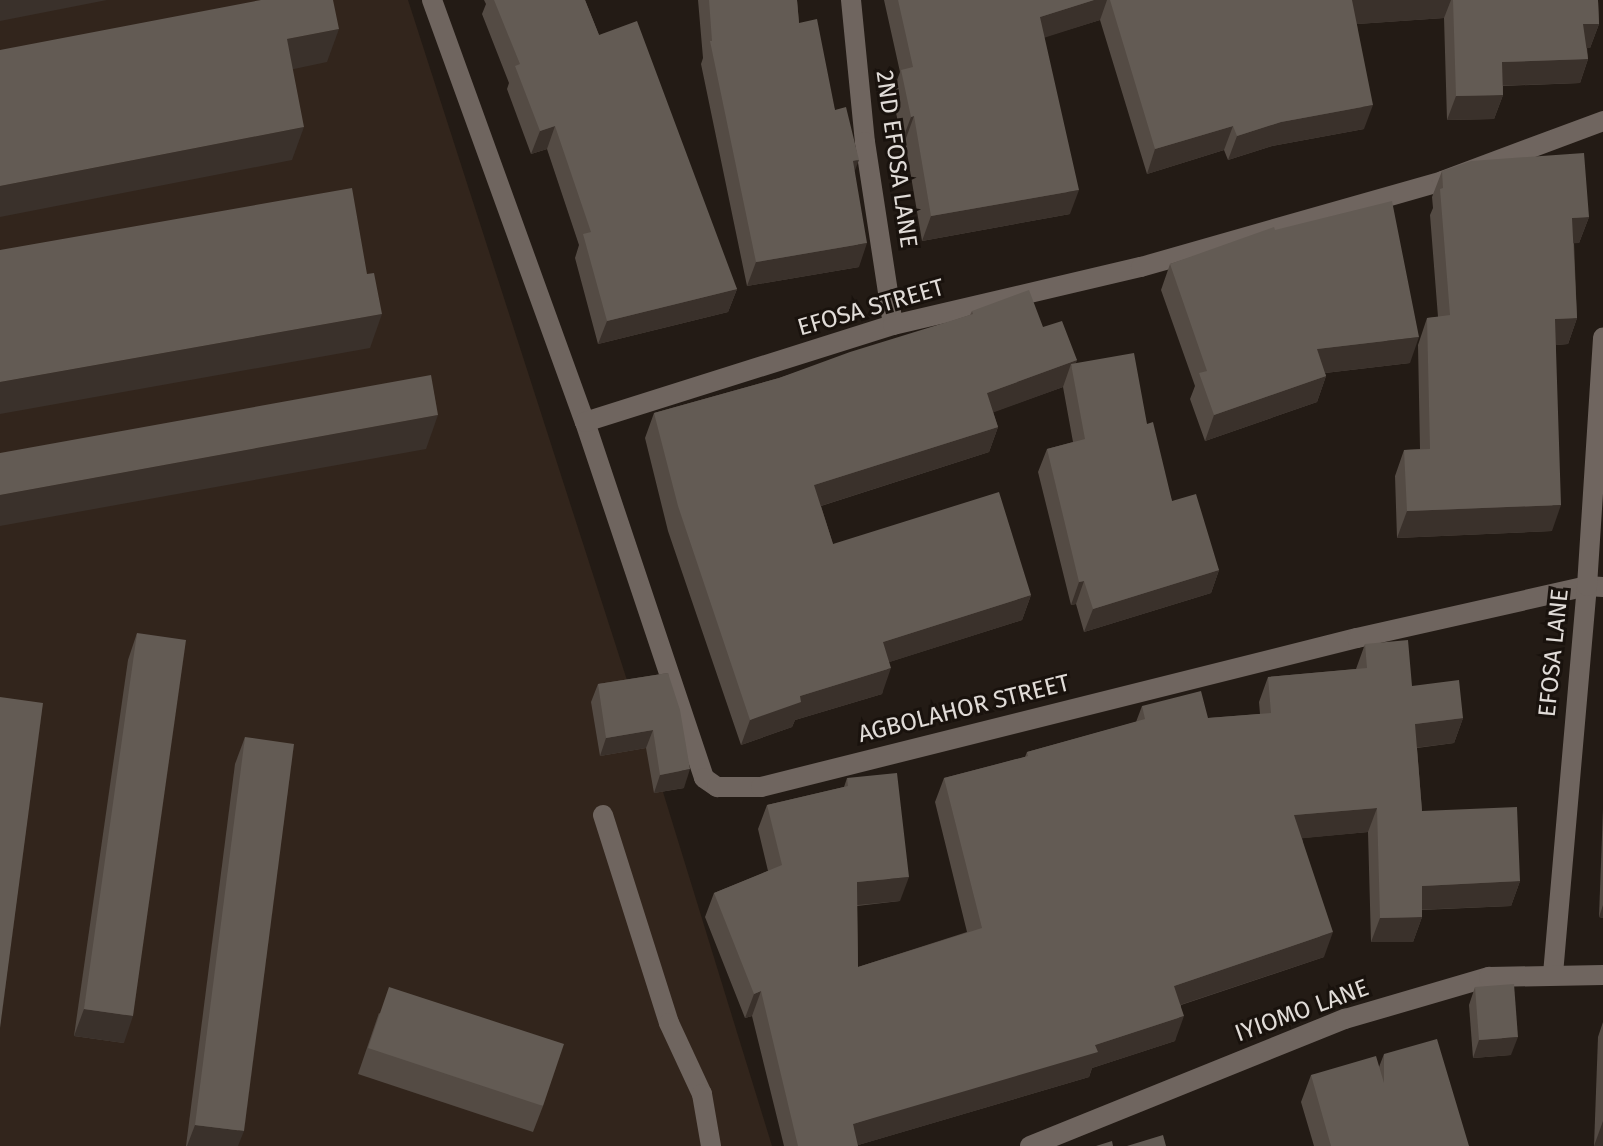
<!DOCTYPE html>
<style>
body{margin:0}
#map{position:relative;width:1603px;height:1146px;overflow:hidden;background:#231b15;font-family:"Fira Sans",sans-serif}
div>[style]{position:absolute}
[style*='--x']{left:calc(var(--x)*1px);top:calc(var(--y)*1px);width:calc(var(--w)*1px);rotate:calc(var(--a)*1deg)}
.built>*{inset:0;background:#32251c}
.minor>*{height:20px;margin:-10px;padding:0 10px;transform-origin:10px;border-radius:10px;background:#6f655f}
.wall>*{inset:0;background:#544b44}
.shaded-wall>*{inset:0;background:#3a312b}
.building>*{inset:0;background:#635b54}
span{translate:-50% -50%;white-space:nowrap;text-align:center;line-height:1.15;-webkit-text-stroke:6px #19120d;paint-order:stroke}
.street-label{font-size:24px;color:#e1dcd8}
</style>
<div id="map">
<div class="built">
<div style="clip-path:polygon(0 0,408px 0,663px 792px,772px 1146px,0 1146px)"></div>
</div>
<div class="minor">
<div style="--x:432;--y:0;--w:449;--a:70.1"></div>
<div style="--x:585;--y:422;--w:375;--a:71.5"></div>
<div style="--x:704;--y:778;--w:16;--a:35"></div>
<div style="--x:717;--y:787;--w:44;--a:0"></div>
<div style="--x:761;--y:787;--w:614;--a:-14.04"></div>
<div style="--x:1357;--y:638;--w:236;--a:-12.7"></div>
<div style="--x:1587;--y:586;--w:16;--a:4"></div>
<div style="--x:851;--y:0;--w:143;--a:84.4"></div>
<div style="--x:865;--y:142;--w:185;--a:81.3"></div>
<div style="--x:585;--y:422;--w:323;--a:-17.5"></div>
<div style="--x:893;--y:325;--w:255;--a:-13.2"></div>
<div style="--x:1141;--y:267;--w:313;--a:-15.9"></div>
<div style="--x:1442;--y:181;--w:172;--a:-20.4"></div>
<div style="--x:603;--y:815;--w:218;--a:72.4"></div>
<div style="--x:669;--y:1023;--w:78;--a:65.1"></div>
<div style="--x:702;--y:1094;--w:53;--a:80.2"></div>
<div style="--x:1553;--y:974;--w:389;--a:-85"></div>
<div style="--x:1587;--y:586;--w:249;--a:-86.3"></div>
<div style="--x:1030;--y:1146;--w:340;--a:-22"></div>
<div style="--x:1345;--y:1019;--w:150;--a:-16.3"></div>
<div style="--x:1489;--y:977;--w:114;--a:-1"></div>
</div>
<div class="wall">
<div style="clip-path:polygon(484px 0,585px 0,599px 35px,737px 289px,728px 312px,598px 344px,575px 258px,579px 245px,547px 149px,531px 154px,507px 89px,509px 83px,482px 14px,486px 4px)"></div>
<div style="clip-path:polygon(698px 0,797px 0,799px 23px,835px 110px,854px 171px,859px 267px,747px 286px,701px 64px,703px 58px)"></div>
<div style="clip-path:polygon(884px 0,1598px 0,1599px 24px,1590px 48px,1587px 48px,1588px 59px,1580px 83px,1503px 86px,1503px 95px,1494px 119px,1447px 120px,1444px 18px,1357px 24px,1364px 129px,1272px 146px,1228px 160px,1224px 150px,1147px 174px,1100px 20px,1044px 37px,1070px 214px,922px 241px,905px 141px,902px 141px,892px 94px,900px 72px)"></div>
<div style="clip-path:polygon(1442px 171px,1589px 217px,1579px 243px,1574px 243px,1577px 318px,1568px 344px,1556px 345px,1552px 531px,1397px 538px,1395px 476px,1404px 450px,1420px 449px,1418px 345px,1427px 318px,1438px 317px,1430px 215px,1433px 208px,1432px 197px)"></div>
<div style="clip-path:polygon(1275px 230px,1410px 363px,1325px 373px,1326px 376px,1317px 402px,1205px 441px,1190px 399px,1195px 386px,1161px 290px,1170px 264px)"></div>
<div style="clip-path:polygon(972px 311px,1043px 327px,1077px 360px,1075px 364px,1147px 424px,1172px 501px,1219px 570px,1211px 593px,1084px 632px,1076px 604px,1071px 605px,1038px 472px,1047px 449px,1073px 442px,1063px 387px,993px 412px,998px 427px,989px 452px,821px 506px,833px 544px,1031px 595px,1022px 620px,889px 662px,882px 694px,795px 720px,792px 727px,741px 745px,668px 531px,645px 438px,654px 413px,779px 378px,970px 315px)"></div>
<div style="clip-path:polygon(137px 633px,124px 1043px,74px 1036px,128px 660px)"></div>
<div style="clip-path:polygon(1365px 644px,1412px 686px,1463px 718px,1454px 743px,1417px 748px,1422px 811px,1520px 881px,1511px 906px,1422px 910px,1422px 917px,1413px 942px,1371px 942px,1368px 832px,1302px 838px,1324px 957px,1181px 1005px,1175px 1041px,1092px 1068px,1089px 1077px,858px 1145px,858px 1146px,784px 1146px,752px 1016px,745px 1018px,705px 917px,714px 893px,768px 871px,758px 829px,767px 805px,844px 787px,847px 778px,900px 901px,857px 906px,858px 967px,967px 932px,935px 802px,944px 778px,1025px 757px,1027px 752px,1136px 722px,1142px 706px,1208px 718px,1260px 714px,1259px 702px,1268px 677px,1356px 669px)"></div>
<div style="clip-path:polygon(668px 673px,684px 788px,654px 793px,646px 748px,600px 756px,591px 702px,598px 684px)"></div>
<div style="clip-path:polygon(245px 737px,238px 1146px,186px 1146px,235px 764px)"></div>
<div style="clip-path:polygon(1603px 809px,1603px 918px,1599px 917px)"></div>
<div style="clip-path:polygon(1475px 987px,1511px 1055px,1473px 1058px,1469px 1005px)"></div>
<div style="clip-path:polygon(379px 1013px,543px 1106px,533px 1132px,358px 1074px)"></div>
<div style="clip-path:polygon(1603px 1022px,1603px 1146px,1594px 1146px,1598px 1037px)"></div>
<div style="clip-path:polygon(1384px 1054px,1469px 1146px,1314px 1146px,1301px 1102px,1311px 1075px,1379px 1067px)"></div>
</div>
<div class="shaded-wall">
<div style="clip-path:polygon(0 0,107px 0,0 21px)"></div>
<div style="clip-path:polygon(1094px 0,1107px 0,1100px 20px,1031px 42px,1040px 17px)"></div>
<div style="clip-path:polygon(1352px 0,1451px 0,1444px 18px,1343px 25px)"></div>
<div style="clip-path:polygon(1583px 24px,1599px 24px,1590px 48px,1574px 49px)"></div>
<div style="clip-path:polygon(339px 29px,327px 62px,275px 73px,287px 39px)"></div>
<div style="clip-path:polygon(1588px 59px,1580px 83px,1493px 86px,1502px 62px)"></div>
<div style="clip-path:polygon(1503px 95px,1494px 119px,1447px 120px,1456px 96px)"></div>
<div style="clip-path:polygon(1373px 105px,1364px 129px,1272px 146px,1228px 160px,1237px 136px,1281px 122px)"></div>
<div style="clip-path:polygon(914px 116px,905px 141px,902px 141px,911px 117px)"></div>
<div style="clip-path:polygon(555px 126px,547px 149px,531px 154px,540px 131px)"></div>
<div style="clip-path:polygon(1233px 126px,1224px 150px,1147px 174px,1155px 149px)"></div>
<div style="clip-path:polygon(304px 127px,292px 160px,0 217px,0 186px)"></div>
<div style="clip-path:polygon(859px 160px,850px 183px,853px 161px)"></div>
<div style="clip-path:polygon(1079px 190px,1070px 214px,922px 241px,931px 216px)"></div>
<div style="clip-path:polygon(1589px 217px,1579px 243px,1563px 244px,1572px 218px)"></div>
<div style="clip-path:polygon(867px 243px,859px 267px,747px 286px,756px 262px)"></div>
<div style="clip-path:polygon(737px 289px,728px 312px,598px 344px,607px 321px)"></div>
<div style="clip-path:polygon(382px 314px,370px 348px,0 414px,0 382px)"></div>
<div style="clip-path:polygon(1577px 318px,1568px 344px,1545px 346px,1555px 319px)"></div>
<div style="clip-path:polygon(1419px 337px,1410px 363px,1308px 375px,1317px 349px)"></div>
<div style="clip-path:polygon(1077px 360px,1073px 371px,1071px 364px,1063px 387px,978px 418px,987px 393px)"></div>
<div style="clip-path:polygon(1326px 376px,1317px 402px,1205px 441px,1214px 415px)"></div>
<div style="clip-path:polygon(438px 415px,426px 449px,0 526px,0 495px)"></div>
<div style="clip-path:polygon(998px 427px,989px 452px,805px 511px,814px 485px)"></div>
<div style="clip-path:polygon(1561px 505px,1552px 531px,1397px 538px,1407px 511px)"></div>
<div style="clip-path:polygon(1219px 570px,1211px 593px,1084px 632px,1093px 609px)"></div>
<div style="clip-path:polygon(1084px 581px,1076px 604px,1071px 605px,1079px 582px)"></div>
<div style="clip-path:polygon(1031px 595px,1022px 620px,874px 667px,883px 642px)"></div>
<div style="clip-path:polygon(891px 668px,882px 694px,795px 720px,792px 727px,741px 745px,750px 720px,800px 696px)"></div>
<div style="clip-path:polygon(1463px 718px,1454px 743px,1406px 749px,1415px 724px)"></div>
<div style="clip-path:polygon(653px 730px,646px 748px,600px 756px,606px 738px)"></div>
<div style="clip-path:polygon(690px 769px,684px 788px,654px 793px,660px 775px)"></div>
<div style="clip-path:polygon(1377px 808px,1368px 832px,1285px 840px,1294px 815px)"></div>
<div style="clip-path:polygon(909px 877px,900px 901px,848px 906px,857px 882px)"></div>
<div style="clip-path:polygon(1520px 881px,1511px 906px,1413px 910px,1422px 886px)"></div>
<div style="clip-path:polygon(1603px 905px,1603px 918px,1599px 917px)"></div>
<div style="clip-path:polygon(1422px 917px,1413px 942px,1371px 942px,1380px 918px)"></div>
<div style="clip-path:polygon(1333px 932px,1324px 957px,1165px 1010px,1174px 986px)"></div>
<div style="clip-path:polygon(761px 991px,752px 1016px,745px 1018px,754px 994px)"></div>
<div style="clip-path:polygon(84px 1009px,133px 1016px,124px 1043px,74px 1036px)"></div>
<div style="clip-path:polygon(1184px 1016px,1175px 1041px,1092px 1068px,1089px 1077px,855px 1146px,853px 1124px)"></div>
<div style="clip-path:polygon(1518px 1037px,1511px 1055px,1473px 1058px,1479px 1040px)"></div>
<div style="clip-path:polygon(1603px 1121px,1603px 1146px,1594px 1146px)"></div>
<div style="clip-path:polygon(195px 1125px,244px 1131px,238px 1146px,187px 1146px)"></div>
</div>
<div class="building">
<div style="clip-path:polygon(261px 0,333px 0,339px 29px,287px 39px,304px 127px,0 186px,0 50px)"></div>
<div style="clip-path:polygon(494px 0,585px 0,599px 35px,637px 21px,737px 289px,607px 321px,583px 234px,591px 232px,555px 126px,540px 131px,515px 66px,520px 64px)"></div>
<div style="clip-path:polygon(709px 0,797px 0,799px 23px,817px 19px,835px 110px,846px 107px,859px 160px,853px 161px,867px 243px,756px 262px,710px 41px,712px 41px)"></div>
<div style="clip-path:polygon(898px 0,1094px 0,1040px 17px,1079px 190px,931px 216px,914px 116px,911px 117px,901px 70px,913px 67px)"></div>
<div style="clip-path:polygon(1110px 0,1357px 0,1352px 0,1373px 105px,1281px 122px,1237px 136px,1233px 126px,1155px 149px)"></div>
<div style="clip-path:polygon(1453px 0,1598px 0,1599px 24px,1583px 24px,1588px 59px,1502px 62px,1503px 95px,1456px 96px)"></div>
<div style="clip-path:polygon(1584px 153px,1589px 217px,1572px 218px,1577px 318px,1555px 319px,1561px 505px,1407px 511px,1404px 450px,1430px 449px,1427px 318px,1450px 315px,1440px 189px,1443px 188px,1442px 171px,1471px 161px)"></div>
<div style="clip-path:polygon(352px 188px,367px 274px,374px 273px,382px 314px,0 382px,0 250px)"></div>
<div style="clip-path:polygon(1392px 201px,1419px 337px,1317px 349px,1326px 376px,1214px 415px,1199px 373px,1207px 371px,1170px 264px,1274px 227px,1275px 230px)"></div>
<div style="clip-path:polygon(1029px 290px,1043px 327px,1062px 321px,1077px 360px,987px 393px,998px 427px,814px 485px,833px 544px,999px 492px,1031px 595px,883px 642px,891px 668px,800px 696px,801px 702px,750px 720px,678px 506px,654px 413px,779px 378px,850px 352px,973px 314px,972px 311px)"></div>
<div style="clip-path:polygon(1134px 353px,1147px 424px,1153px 422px,1172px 501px,1196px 494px,1219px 570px,1093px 609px,1084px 581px,1079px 582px,1047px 449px,1085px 439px,1071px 364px)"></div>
<div style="clip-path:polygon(431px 375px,438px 415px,0 495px,0 453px)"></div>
<div style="clip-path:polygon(137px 633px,186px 640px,133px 1016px,84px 1009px)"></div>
<div style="clip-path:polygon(1408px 640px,1412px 686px,1459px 680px,1463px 718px,1415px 724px,1422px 811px,1517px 807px,1520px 881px,1422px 886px,1422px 917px,1380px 918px,1377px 808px,1294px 815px,1333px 932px,1174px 986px,1184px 1016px,1095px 1045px,1098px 1052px,853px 1124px,858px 1146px,798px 1146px,761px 991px,754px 994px,714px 893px,782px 865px,767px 805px,848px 786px,847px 778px,897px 773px,909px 877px,857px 882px,858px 967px,982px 928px,944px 778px,1028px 756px,1027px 752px,1145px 719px,1142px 706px,1201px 691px,1208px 718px,1271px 713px,1268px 677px,1367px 668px,1365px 644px)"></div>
<div style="clip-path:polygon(668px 673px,680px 710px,690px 769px,660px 775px,653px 730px,606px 738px,598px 684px)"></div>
<div style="clip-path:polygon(0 697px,43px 703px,0 1028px)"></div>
<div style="clip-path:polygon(245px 737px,294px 744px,244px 1131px,195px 1125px)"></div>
<div style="clip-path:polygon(1514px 984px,1518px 1037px,1479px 1040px,1475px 987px)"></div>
<div style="clip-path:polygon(389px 987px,564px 1044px,543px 1106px,368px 1048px)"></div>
<div style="clip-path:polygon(1437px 1039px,1469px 1146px,1331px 1146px,1311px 1075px,1376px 1056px,1384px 1083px,1384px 1054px)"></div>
<div style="clip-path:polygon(1163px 1135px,1166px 1146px,1127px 1146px)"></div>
<div style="clip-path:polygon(1112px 1141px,1113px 1146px,1096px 1146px)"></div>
</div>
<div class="street-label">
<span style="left:896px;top:159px;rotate:82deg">2ND EFOSA LANE</span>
<span style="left:871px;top:308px;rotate:-16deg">EFOSA STREET</span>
<span style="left:1554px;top:653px;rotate:-84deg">EFOSA LANE</span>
<span style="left:964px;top:709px;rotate:-14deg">AGBOLAHOR STREET</span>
<span style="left:1302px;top:1011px;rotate:-20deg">IYIOMO LANE</span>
</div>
</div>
